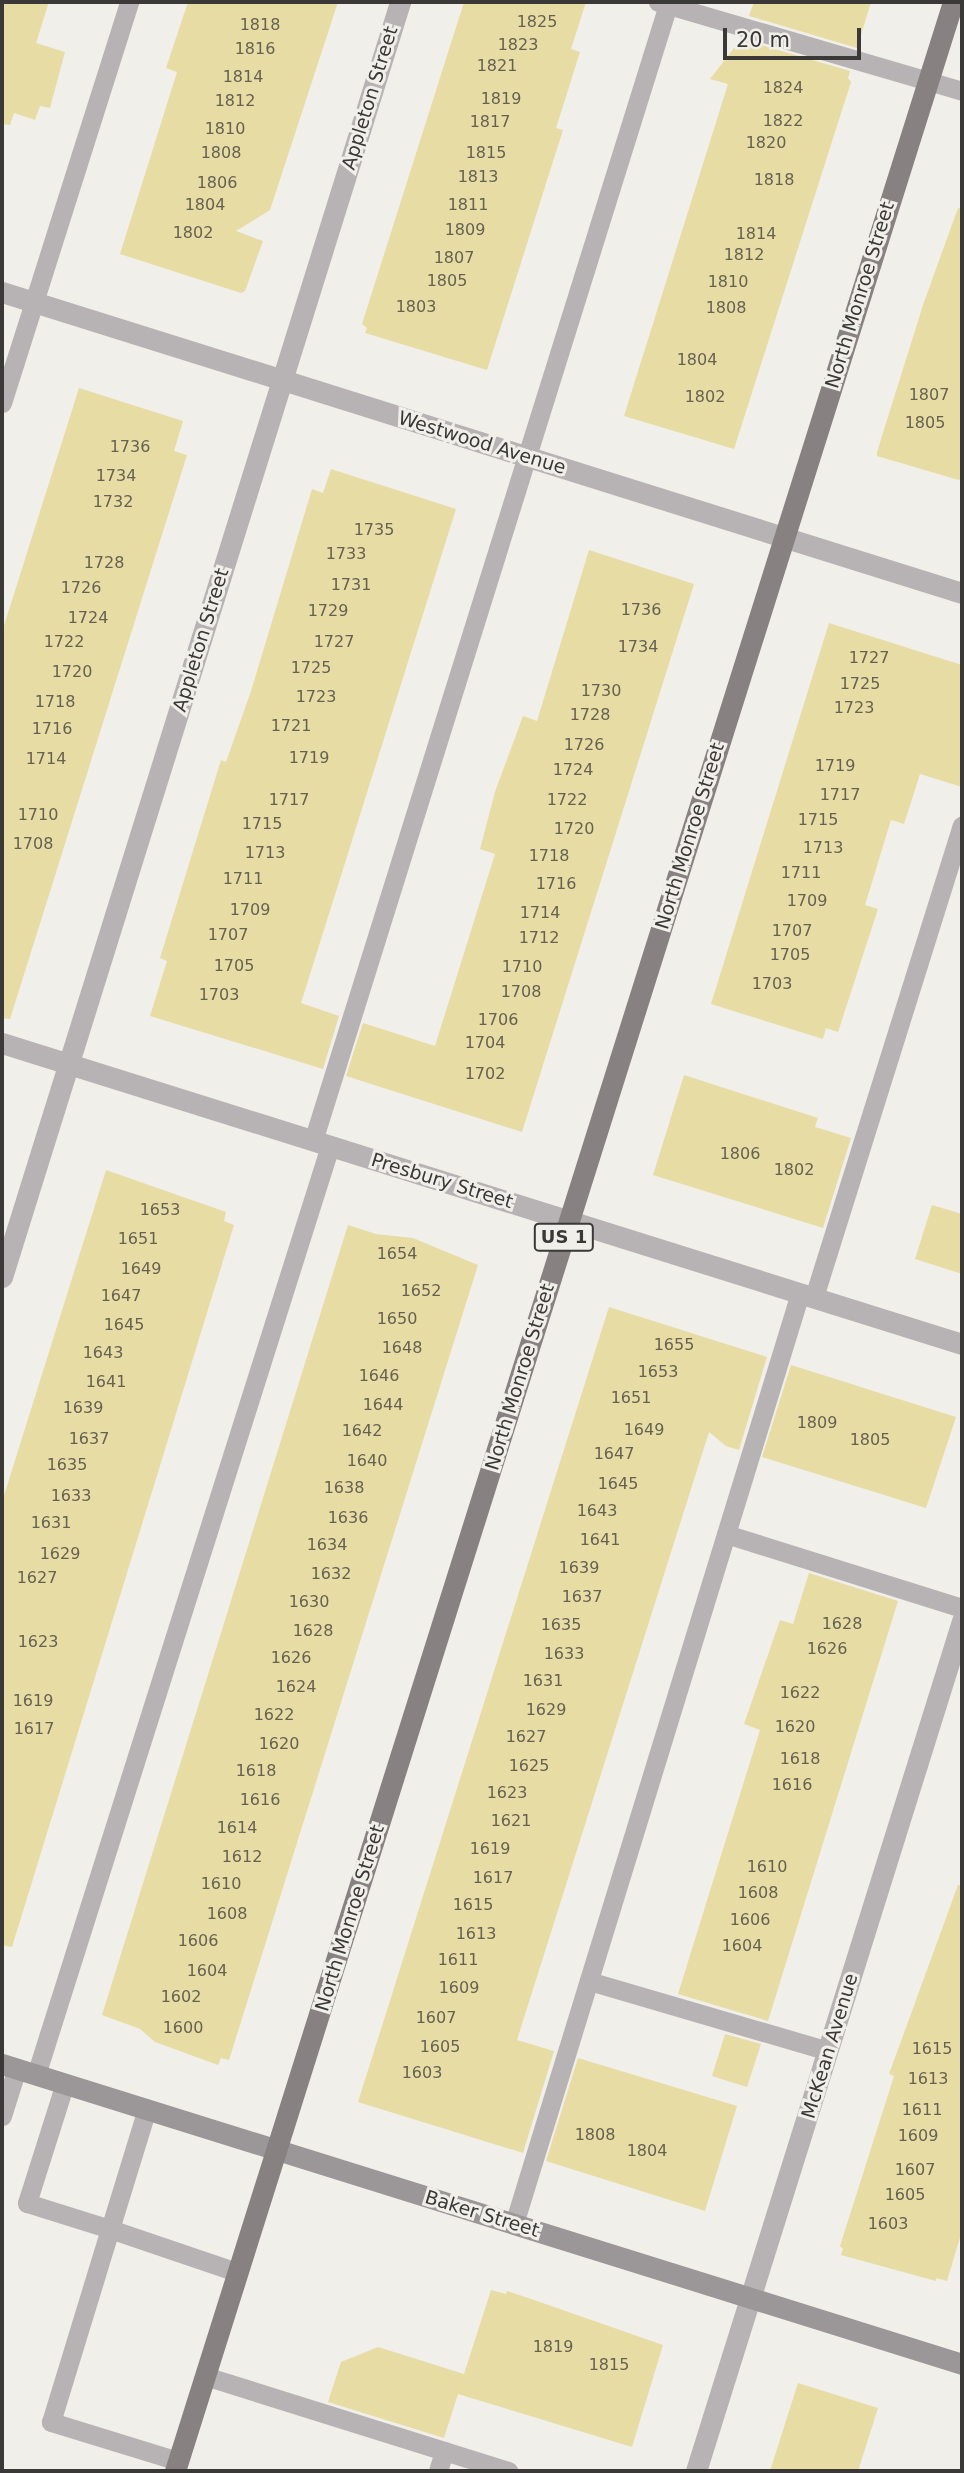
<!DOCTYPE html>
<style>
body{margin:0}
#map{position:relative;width:964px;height:2473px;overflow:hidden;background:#f0efe9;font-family:"DejaVu Sans",sans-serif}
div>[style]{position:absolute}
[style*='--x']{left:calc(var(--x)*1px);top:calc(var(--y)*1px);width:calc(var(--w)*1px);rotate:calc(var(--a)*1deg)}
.building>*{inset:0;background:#e8dca5}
.lane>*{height:19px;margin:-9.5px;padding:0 9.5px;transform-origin:9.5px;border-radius:9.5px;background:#b7b3b4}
.street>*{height:21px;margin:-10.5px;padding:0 10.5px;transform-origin:10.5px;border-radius:10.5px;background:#b7b3b4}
.secondary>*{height:21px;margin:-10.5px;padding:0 10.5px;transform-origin:10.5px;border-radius:10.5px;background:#9b9697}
.primary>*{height:21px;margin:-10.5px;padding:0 10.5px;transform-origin:10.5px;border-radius:10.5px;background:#878182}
span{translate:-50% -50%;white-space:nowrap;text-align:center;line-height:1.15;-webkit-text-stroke:6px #f0efe9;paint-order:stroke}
.number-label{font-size:16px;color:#666252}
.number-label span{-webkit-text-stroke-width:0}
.shield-label span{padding:2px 5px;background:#f0efe9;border:2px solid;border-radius:5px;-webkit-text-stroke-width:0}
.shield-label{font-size:18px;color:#3a3937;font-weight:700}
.street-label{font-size:19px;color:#3a3937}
.frame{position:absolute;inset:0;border:4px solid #3a3937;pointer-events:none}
.scale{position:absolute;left:723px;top:28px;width:138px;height:32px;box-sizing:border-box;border:4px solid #3a3937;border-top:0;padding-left:9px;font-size:21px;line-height:24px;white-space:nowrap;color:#3a3937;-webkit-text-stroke:5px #f0efe9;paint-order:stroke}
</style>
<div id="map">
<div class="building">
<div style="clip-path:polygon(2px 2px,49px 2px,36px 43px,65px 52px,50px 108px,40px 106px,35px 120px,14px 113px,10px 125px,2px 124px)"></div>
<div style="clip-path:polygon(188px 2px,338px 2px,270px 210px,236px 231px,263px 241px,245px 291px,241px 293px,120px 254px,177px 72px,166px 68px)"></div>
<div style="clip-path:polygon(464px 2px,586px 2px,571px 49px,580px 52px,556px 128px,563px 130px,487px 370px,365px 333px,367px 328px,362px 324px)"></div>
<div style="clip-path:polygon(754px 2px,871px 2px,857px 48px,749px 16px)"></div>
<div style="clip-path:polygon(741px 39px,850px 71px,848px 78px,851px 82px,734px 449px,624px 416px,728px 84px,710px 79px)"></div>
<div style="clip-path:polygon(958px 208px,962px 209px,962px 481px,877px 456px,877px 452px,923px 305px)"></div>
<div style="clip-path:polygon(79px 388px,183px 421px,174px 451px,187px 455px,10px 1019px,2px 1018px,2px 632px)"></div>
<div style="clip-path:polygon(331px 469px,456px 509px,301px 1003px,339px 1016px,323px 1069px,150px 1016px,167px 961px,160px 958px,221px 760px,226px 762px,251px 691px,312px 489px,323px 493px)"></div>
<div style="clip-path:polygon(589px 550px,694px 584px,522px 1132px,346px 1076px,363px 1023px,435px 1046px,495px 854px,480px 849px,495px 792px,523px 716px,537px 721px)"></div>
<div style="clip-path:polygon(829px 623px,962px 665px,962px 787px,920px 774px,904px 824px,891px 820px,865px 905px,878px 909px,838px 1032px,826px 1028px,823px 1039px,711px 1004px)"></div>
<div style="clip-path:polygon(684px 1075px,818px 1118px,815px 1127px,851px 1138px,823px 1228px,653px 1175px)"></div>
<div style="clip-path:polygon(106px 1170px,226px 1212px,224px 1221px,234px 1225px,12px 1947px,2px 1945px,2px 1502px)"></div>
<div style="clip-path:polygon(932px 1205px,962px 1214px,962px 1274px,915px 1259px)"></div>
<div style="clip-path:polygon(348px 1225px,376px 1234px,413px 1238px,478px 1265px,229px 2060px,221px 2058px,218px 2065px,155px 2042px,140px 2029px,102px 2015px)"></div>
<div style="clip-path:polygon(609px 1307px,767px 1357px,739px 1450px,726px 1446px,709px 1432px,517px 2040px,554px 2051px,523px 2153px,358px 2102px)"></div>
<div style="clip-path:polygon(791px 1365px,956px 1417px,926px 1508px,762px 1457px)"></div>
<div style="clip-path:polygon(809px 1573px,898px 1601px,768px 2021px,678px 1994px,760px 1730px,744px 1724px,780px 1620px,793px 1624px)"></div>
<div style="clip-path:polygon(958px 1885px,962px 1885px,962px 2231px,947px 2281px,936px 2278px,936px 2281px,841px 2255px,843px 2249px,840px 2246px,894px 2076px,889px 2074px)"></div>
<div style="clip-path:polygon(725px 2034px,761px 2044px,747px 2087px,712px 2076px)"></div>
<div style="clip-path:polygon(578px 2058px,737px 2106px,705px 2211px,546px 2161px)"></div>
<div style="clip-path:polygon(491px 2290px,506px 2294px,507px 2291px,537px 2301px,663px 2345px,632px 2447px,458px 2394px,444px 2438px,328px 2402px,341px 2362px,378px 2347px,464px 2374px)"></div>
<div style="clip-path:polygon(798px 2383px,878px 2408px,858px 2471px,770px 2471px)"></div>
</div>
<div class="lane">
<div style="--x:658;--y:2;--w:317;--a:16.3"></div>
<div style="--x:2;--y:403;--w:421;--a:-72.4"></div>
<div style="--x:313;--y:1141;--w:1190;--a:-72.65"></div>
<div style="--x:814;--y:1297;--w:494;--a:-72.6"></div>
<div style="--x:726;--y:1534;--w:247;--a:17.4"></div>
<div style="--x:589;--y:1981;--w:249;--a:16.3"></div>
<div style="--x:36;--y:2075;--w:974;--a:-72.44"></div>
<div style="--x:65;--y:2083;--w:126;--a:107.6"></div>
<div style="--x:27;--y:2203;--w:87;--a:17.4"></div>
<div style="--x:110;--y:2229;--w:126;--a:-72.9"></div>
<div style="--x:2;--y:2116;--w:50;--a:-72.6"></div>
<div style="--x:514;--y:2224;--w:974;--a:-72.92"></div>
<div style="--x:205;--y:2376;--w:318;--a:17.4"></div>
<div style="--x:178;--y:2461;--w:133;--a:-162.9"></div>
<div style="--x:51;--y:2422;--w:202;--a:-73"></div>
<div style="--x:110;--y:2229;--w:133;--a:18.8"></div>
<div style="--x:438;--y:2471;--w:21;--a:-73"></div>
</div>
<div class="street">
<div style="--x:2;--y:292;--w:1006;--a:17.41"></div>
<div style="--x:2;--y:1043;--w:1006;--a:17.41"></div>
<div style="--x:2;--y:1277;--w:1336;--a:-72.66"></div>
<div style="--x:696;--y:2471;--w:891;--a:-72.62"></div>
</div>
<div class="secondary">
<div style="--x:2;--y:2064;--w:1006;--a:17.35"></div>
</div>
<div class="primary">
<div style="--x:175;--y:2471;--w:2589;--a:-72.51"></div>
</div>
<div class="number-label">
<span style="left:537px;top:22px">1825</span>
<span style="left:260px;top:25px">1818</span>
<span style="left:518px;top:45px">1823</span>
<span style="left:255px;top:49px">1816</span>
<span style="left:497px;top:66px">1821</span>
<span style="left:243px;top:77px">1814</span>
<span style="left:783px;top:88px">1824</span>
<span style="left:501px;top:99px">1819</span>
<span style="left:235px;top:101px">1812</span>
<span style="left:783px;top:121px">1822</span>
<span style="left:490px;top:122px">1817</span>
<span style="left:225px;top:129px">1810</span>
<span style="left:766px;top:143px">1820</span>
<span style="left:221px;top:153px">1808</span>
<span style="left:486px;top:153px">1815</span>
<span style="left:478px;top:177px">1813</span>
<span style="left:774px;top:180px">1818</span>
<span style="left:217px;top:183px">1806</span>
<span style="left:205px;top:205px">1804</span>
<span style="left:468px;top:205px">1811</span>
<span style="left:465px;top:230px">1809</span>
<span style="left:193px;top:233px">1802</span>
<span style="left:756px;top:234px">1814</span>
<span style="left:744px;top:255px">1812</span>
<span style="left:454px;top:258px">1807</span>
<span style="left:447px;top:281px">1805</span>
<span style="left:728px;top:282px">1810</span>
<span style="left:416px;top:307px">1803</span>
<span style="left:726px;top:308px">1808</span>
<span style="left:697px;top:360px">1804</span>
<span style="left:929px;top:395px">1807</span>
<span style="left:705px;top:397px">1802</span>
<span style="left:925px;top:423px">1805</span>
<span style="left:130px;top:447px">1736</span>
<span style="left:116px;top:476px">1734</span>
<span style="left:113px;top:502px">1732</span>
<span style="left:374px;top:530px">1735</span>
<span style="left:346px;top:554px">1733</span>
<span style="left:104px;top:563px">1728</span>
<span style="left:351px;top:585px">1731</span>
<span style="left:81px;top:588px">1726</span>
<span style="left:641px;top:610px">1736</span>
<span style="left:328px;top:611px">1729</span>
<span style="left:88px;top:618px">1724</span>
<span style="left:64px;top:642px">1722</span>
<span style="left:334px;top:642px">1727</span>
<span style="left:638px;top:647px">1734</span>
<span style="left:869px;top:658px">1727</span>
<span style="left:311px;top:668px">1725</span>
<span style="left:72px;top:672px">1720</span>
<span style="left:860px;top:684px">1725</span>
<span style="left:601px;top:691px">1730</span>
<span style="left:316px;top:697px">1723</span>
<span style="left:55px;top:702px">1718</span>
<span style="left:854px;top:708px">1723</span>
<span style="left:590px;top:715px">1728</span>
<span style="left:291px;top:726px">1721</span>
<span style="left:52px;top:729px">1716</span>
<span style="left:584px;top:745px">1726</span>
<span style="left:309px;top:758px">1719</span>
<span style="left:46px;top:759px">1714</span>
<span style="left:835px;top:766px">1719</span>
<span style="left:573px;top:770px">1724</span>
<span style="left:840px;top:795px">1717</span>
<span style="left:289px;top:800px">1717</span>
<span style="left:567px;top:800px">1722</span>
<span style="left:38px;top:815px">1710</span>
<span style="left:818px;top:820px">1715</span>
<span style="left:262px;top:824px">1715</span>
<span style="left:574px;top:829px">1720</span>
<span style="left:33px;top:844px">1708</span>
<span style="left:823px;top:848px">1713</span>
<span style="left:265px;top:853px">1713</span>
<span style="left:549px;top:856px">1718</span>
<span style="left:801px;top:873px">1711</span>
<span style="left:243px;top:879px">1711</span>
<span style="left:556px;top:884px">1716</span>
<span style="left:807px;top:901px">1709</span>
<span style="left:250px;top:910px">1709</span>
<span style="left:540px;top:913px">1714</span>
<span style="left:792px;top:931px">1707</span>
<span style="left:228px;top:935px">1707</span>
<span style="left:539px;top:938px">1712</span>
<span style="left:790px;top:955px">1705</span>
<span style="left:234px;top:966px">1705</span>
<span style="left:522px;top:967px">1710</span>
<span style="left:772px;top:984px">1703</span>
<span style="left:521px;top:992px">1708</span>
<span style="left:219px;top:995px">1703</span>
<span style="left:498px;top:1020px">1706</span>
<span style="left:485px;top:1043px">1704</span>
<span style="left:485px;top:1074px">1702</span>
<span style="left:740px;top:1154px">1806</span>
<span style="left:794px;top:1170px">1802</span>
<span style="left:160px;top:1210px">1653</span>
<span style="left:138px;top:1239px">1651</span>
<span style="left:397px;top:1254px">1654</span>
<span style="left:141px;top:1269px">1649</span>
<span style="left:421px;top:1291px">1652</span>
<span style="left:121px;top:1296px">1647</span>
<span style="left:397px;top:1319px">1650</span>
<span style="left:124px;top:1325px">1645</span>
<span style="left:674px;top:1345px">1655</span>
<span style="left:402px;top:1348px">1648</span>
<span style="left:103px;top:1353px">1643</span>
<span style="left:658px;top:1372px">1653</span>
<span style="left:379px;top:1376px">1646</span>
<span style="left:106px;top:1382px">1641</span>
<span style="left:631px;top:1398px">1651</span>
<span style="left:383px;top:1405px">1644</span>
<span style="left:83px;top:1408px">1639</span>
<span style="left:817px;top:1423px">1809</span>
<span style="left:644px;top:1430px">1649</span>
<span style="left:362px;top:1431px">1642</span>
<span style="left:89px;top:1439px">1637</span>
<span style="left:870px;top:1440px">1805</span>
<span style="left:614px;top:1454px">1647</span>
<span style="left:367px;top:1461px">1640</span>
<span style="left:67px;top:1465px">1635</span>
<span style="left:618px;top:1484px">1645</span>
<span style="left:344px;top:1488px">1638</span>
<span style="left:71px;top:1496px">1633</span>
<span style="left:597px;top:1511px">1643</span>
<span style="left:348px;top:1518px">1636</span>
<span style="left:51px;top:1523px">1631</span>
<span style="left:600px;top:1540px">1641</span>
<span style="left:327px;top:1545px">1634</span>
<span style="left:60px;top:1554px">1629</span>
<span style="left:579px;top:1568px">1639</span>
<span style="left:331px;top:1574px">1632</span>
<span style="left:37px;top:1578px">1627</span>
<span style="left:582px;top:1597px">1637</span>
<span style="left:309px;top:1602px">1630</span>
<span style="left:842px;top:1624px">1628</span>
<span style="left:561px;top:1625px">1635</span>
<span style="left:313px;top:1631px">1628</span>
<span style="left:38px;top:1642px">1623</span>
<span style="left:827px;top:1649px">1626</span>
<span style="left:564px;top:1654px">1633</span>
<span style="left:291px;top:1658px">1626</span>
<span style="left:543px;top:1681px">1631</span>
<span style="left:296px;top:1687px">1624</span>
<span style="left:800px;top:1693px">1622</span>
<span style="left:33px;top:1701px">1619</span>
<span style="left:546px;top:1710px">1629</span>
<span style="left:274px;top:1715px">1622</span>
<span style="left:795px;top:1727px">1620</span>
<span style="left:34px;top:1729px">1617</span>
<span style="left:526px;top:1737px">1627</span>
<span style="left:279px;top:1744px">1620</span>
<span style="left:800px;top:1759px">1618</span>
<span style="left:529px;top:1766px">1625</span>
<span style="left:256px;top:1771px">1618</span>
<span style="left:792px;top:1785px">1616</span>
<span style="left:507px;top:1793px">1623</span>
<span style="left:260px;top:1800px">1616</span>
<span style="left:511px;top:1821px">1621</span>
<span style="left:237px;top:1828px">1614</span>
<span style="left:490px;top:1849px">1619</span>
<span style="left:242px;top:1857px">1612</span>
<span style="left:767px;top:1867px">1610</span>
<span style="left:493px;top:1878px">1617</span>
<span style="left:221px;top:1884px">1610</span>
<span style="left:758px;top:1893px">1608</span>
<span style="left:473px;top:1905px">1615</span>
<span style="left:227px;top:1914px">1608</span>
<span style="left:750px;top:1920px">1606</span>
<span style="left:476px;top:1934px">1613</span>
<span style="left:198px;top:1941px">1606</span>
<span style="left:742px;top:1946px">1604</span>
<span style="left:458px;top:1960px">1611</span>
<span style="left:207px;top:1971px">1604</span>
<span style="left:459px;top:1988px">1609</span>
<span style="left:181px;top:1997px">1602</span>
<span style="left:436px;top:2018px">1607</span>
<span style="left:183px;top:2028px">1600</span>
<span style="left:440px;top:2047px">1605</span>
<span style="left:932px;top:2049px">1615</span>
<span style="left:422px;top:2073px">1603</span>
<span style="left:928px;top:2079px">1613</span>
<span style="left:922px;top:2110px">1611</span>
<span style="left:595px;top:2135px">1808</span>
<span style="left:918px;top:2136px">1609</span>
<span style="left:647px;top:2151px">1804</span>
<span style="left:915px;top:2170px">1607</span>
<span style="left:905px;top:2195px">1605</span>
<span style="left:888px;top:2224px">1603</span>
<span style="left:553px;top:2347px">1819</span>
<span style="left:609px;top:2365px">1815</span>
</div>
<div class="shield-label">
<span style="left:564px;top:1237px">US 1</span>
</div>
<div class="street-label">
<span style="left:370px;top:98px;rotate:-73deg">Appleton Street</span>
<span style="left:860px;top:295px;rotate:-73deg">North Monroe Street</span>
<span style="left:482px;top:443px;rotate:17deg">Westwood Avenue</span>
<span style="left:201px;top:640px;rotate:-73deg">Appleton Street</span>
<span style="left:690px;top:836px;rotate:-73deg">North Monroe Street</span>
<span style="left:442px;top:1181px;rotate:17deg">Presbury Street</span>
<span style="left:520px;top:1377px;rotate:-73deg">North Monroe Street</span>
<span style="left:350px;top:1918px;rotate:-73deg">North Monroe Street</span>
<span style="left:830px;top:2046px;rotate:-73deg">McKean Avenue</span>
<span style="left:482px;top:2214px;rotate:17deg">Baker Street</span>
</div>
<div class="frame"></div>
<div class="scale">20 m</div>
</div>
